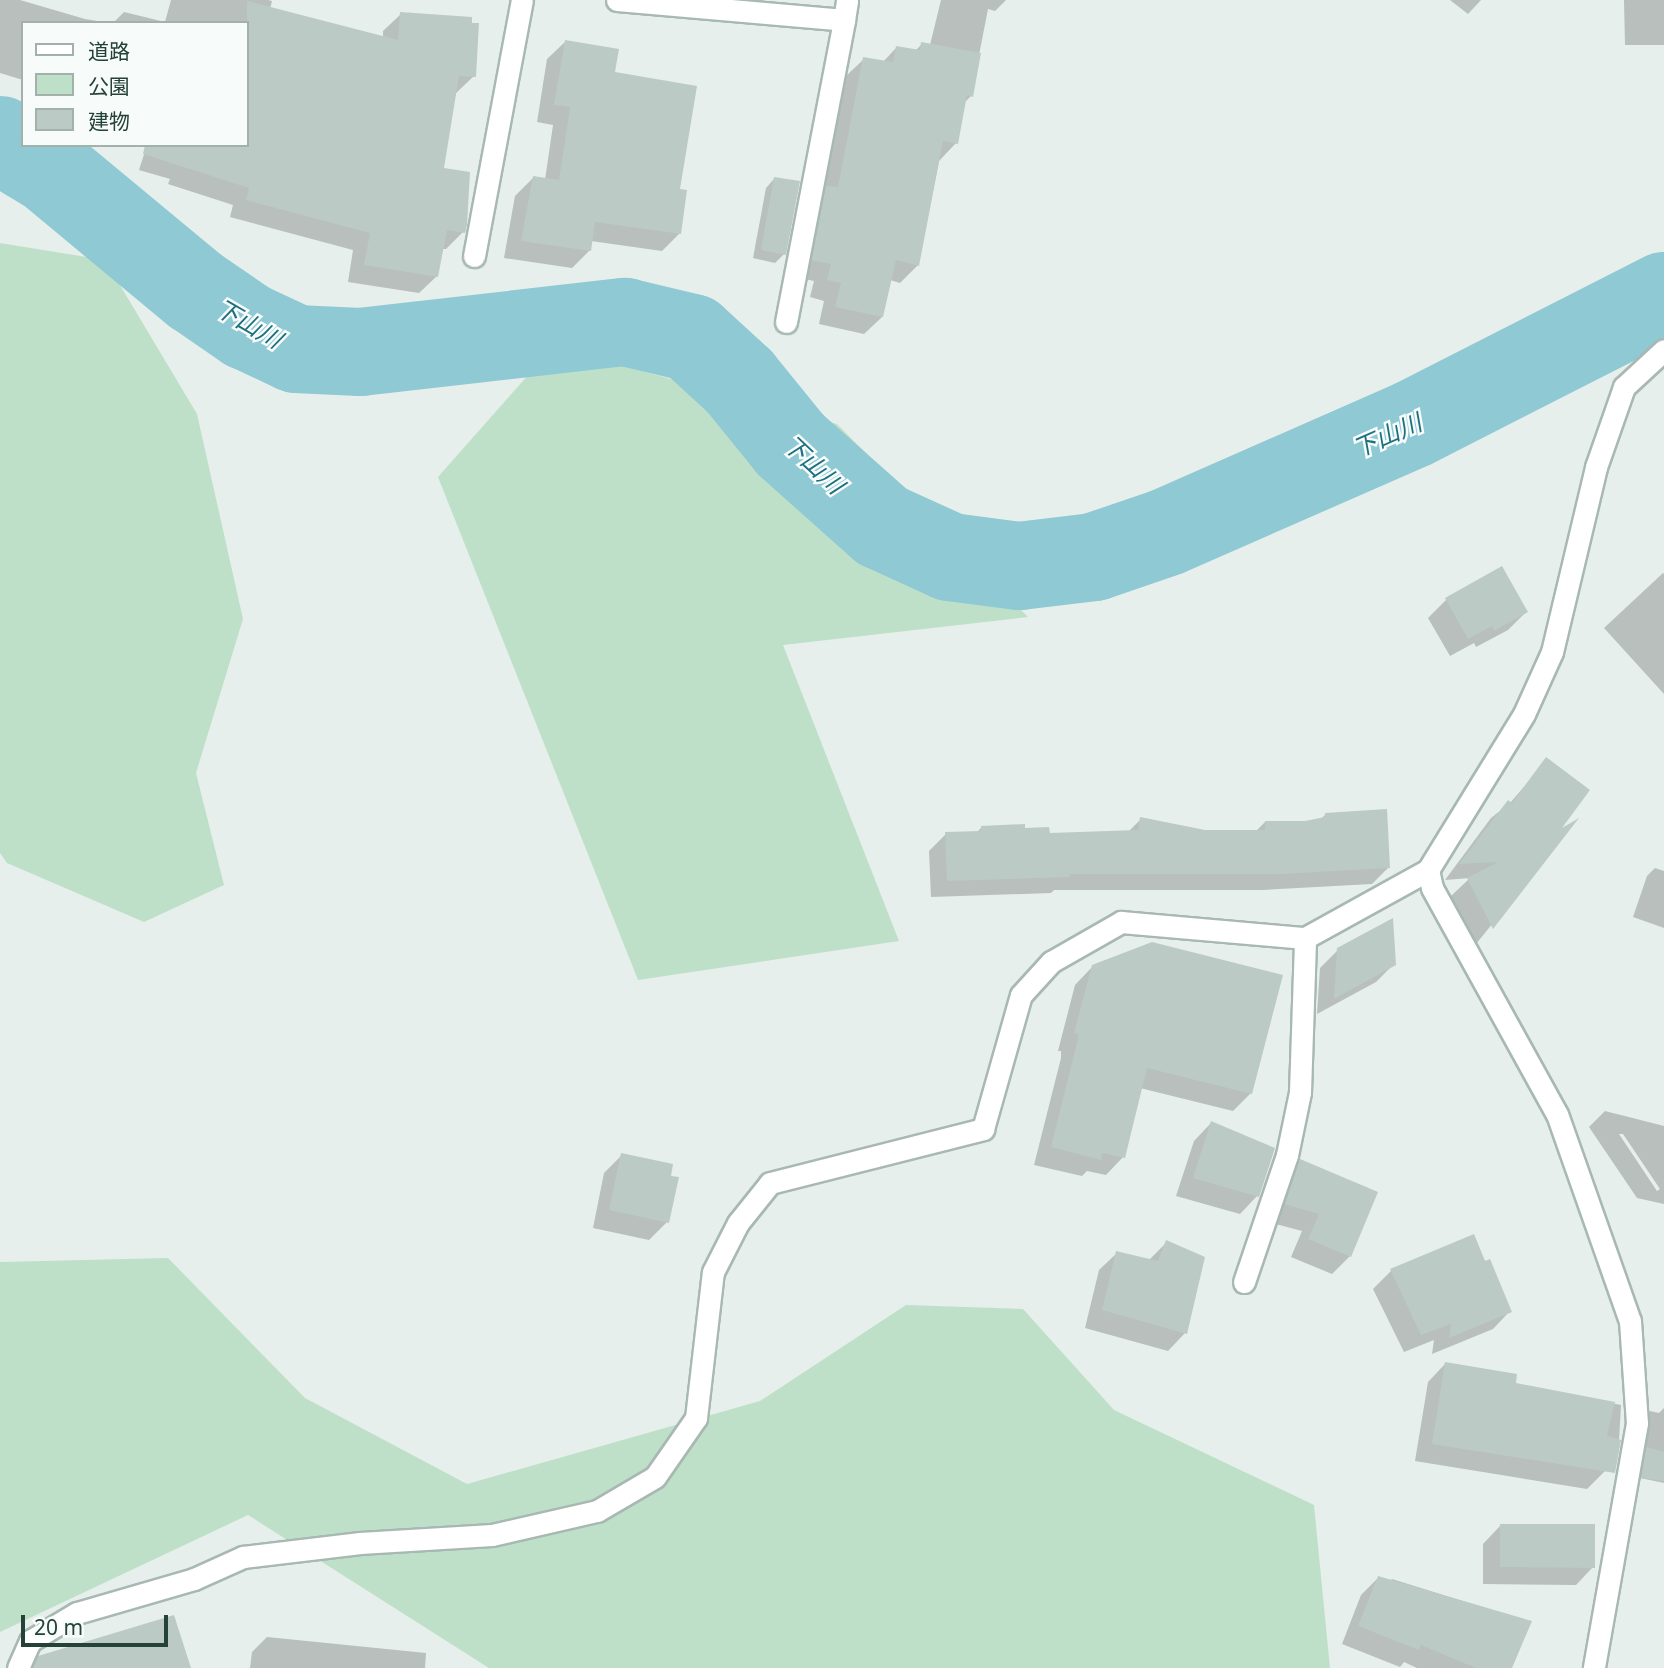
<!DOCTYPE html>
<meta charset="utf-8">
<style>
body{margin:0}
#map{position:relative;width:1664px;height:1668px;overflow:hidden;background:#e6efeb;font-family:"Noto Sans","Noto Sans JP",sans-serif}
div>[style]{position:absolute}
[style*='--x']{left:calc(var(--x)*1px);top:calc(var(--y)*1px);width:calc(var(--w)*1px);rotate:calc(var(--a)*1deg)}
.green>*{inset:0;background:#bfe0c8}
.shadow>*{inset:0;background:#0003}
.river>*{height:88px;margin:-44px;padding:0 44px;transform-origin:44px;border-radius:44px;background:#8ec9d4}
.building>*{inset:0;background:#bbcac4}
.roads{filter:drop-shadow(2px 0 #a8b8b2) drop-shadow(-2px 0 #a8b8b2) drop-shadow(0 2px #a8b8b2) drop-shadow(0 -2px #a8b8b2)}
.minor>*{height:21px;margin:-10.5px;padding:0 10.5px;transform-origin:10.5px;border-radius:10.5px;background:#fff}
span{translate:-50% -50%;white-space:nowrap;text-align:center;line-height:1.15;-webkit-text-stroke:5px #f7fbf9;paint-order:stroke}
.water-label{font-size:24px;color:#1c6f80;font-style:italic}
.legend{position:absolute;left:21px;top:21px;width:228px;height:126px;box-sizing:border-box;background:#f7fbf9;border:2px solid #a3b1ad;margin:0;padding:9px 12px;list-style:none;font-size:21px;color:#24423a}
.legend li{display:flex;align-items:center;gap:14px;height:35px}
.legend b{width:35px;border:2px solid #a3b1ad}
.scale{position:absolute;left:21px;top:1615px;width:147px;height:32px;box-sizing:border-box;border:4px solid #24423a;border-top:0;padding-left:9px;font-size:21px;line-height:24px;white-space:nowrap;color:#24423a;-webkit-text-stroke:5px #f7fbf9;paint-order:stroke}
</style>
<div id="map">
<div class="green">
<div style="clip-path:polygon(0 243px,105px 260px,197px 414px,243px 619px,196px 773px,224px 885px,144px 922px,7px 863px,0 853px)"></div>
<div style="clip-path:polygon(553px 347px,837px 424px,1028px 617px,783px 645px,899px 941px,638px 980px,438px 477px)"></div>
<div style="clip-path:polygon(168px 1258px,305px 1398px,467px 1484px,760px 1401px,906px 1305px,1023px 1309px,1114px 1410px,1314px 1505px,1330px 1668px,489px 1668px,248px 1515px,0 1632px,0 1262px)"></div>
</div>
<div class="shadow">
<div style="clip-path:polygon(0 0,20px 0,85px 19px,110px 23px,23px 23px,23px 80px,0 73px)"></div>
<div style="clip-path:polygon(171px 0,268px 0,272px 1px,270px 9px,383px 38px,383px 31px,401px 14px,474px 76px,455px 94px,442px 169px,463px 232px,446px 249px,441px 249px,437px 276px,419px 293px,348px 282px,353px 250px,230px 217px,233px 205px,168px 184px,170px 179px,139px 170px,147px 145px,247px 145px,247px 23px,113px 23px,124px 12px,165px 22px)"></div>
<div style="clip-path:polygon(941px 0,1006px 0,995px 11px,988px 9px,971px 96px,964px 103px,956px 143px,939px 161px,918px 265px,900px 283px,890px 280px,882px 317px,864px 334px,819px 324px,824px 301px,810px 297px,814px 281px,795px 277px,808px 205px,824px 190px,846px 76px,864px 59px,883px 62px,896px 48px,915px 51px,922px 44px,930px 45px)"></div>
<div style="clip-path:polygon(1450px 0,1481px 0,1468px 14px)"></div>
<div style="clip-path:polygon(1624px 0,1664px 0,1664px 45px,1625px 45px)"></div>
<div style="clip-path:polygon(565px 42px,612px 74px,678px 191px,680px 233px,662px 251px,591px 241px,590px 250px,572px 268px,504px 258px,515px 196px,533px 178px,545px 180px,553px 125px,537px 122px,547px 59px)"></div>
<div style="clip-path:polygon(774px 179px,784px 254px,775px 263px,753px 258px,766px 188px)"></div>
<div style="clip-path:polygon(1502px 568px,1526px 612px,1508px 630px,1476px 647px,1474px 643px,1450px 656px,1428px 618px,1446px 600px)"></div>
<div style="clip-path:polygon(1663px 573px,1664px 574px,1664px 694px,1604px 628px)"></div>
<div style="clip-path:polygon(1547px 760px,1556px 833px,1573px 824px,1476px 944px,1451px 896px,1470px 878px,1445px 880px,1491px 818px,1510px 803px)"></div>
<div style="clip-path:polygon(1326px 814px,1389px 867px,1372px 884px,1263px 890px,1054px 890px,1051px 893px,931px 897px,929px 851px,946px 834px,977px 832px,982px 827px,1048px 835px,1128px 832px,1141px 819px,1205px 831px,1256px 831px,1265px 822px,1306px 822px,1320px 820px)"></div>
<div style="clip-path:polygon(1655px 868px,1664px 871px,1664px 928px,1633px 917px,1647px 876px)"></div>
<div style="clip-path:polygon(1338px 950px,1394px 964px,1376px 982px,1317px 1014px,1320px 968px)"></div>
<div style="clip-path:polygon(1093px 966px,1251px 1093px,1233px 1111px,1140px 1088px,1123px 1157px,1106px 1175px,1087px 1171px,1082px 1176px,1034px 1165px,1061px 1058px,1061px 1051px,1058px 1051px,1075px 985px)"></div>
<div style="clip-path:polygon(evenodd,1605px 1111px,1664px 1126px,1664px 1204px,1637px 1198px,1589px 1127px,1605px 1111px,1619px 1134px,1623px 1134px,1660px 1189px,1657px 1191px,1619px 1134px)"></div>
<div style="clip-path:polygon(1211px 1123px,1257px 1196px,1240px 1214px,1176px 1196px,1194px 1141px)"></div>
<div style="clip-path:polygon(622px 1155px,667px 1222px,649px 1240px,593px 1228px,604px 1173px)"></div>
<div style="clip-path:polygon(1300px 1161px,1350px 1256px,1332px 1274px,1291px 1257px,1302px 1231px,1268px 1222px,1282px 1179px)"></div>
<div style="clip-path:polygon(1473px 1237px,1510px 1311px,1493px 1329px,1432px 1354px,1434px 1340px,1404px 1352px,1373px 1289px,1391px 1271px)"></div>
<div style="clip-path:polygon(1167px 1242px,1185px 1333px,1168px 1351px,1085px 1328px,1099px 1270px,1117px 1253px,1149px 1260px)"></div>
<div style="clip-path:polygon(1445px 1364px,1514px 1384px,1621px 1405px,1619px 1441px,1605px 1471px,1587px 1489px,1415px 1461px,1428px 1382px)"></div>
<div style="clip-path:polygon(1664px 1408px,1664px 1483px,1621px 1474px,1624px 1437px,1650px 1411px,1659px 1413px)"></div>
<div style="clip-path:polygon(1500px 1526px,1593px 1567px,1576px 1585px,1483px 1584px,1483px 1544px)"></div>
<div style="clip-path:polygon(1378px 1578px,1389px 1582px,1392px 1579px,1530px 1622px,1510px 1668px,1417px 1668px,1404px 1662px,1400px 1667px,1342px 1644px,1361px 1595px)"></div>
<div style="clip-path:polygon(267px 1637px,426px 1653px,425px 1668px,250px 1668px,252px 1652px)"></div>
</div>
<div class="river">
<div style="--x:0;--y:140;--w:58;--a:31"></div>
<div style="--x:50;--y:170;--w:190;--a:39.7"></div>
<div style="--x:196;--y:291;--w:62;--a:34.5"></div>
<div style="--x:247;--y:326;--w:54;--a:25.1"></div>
<div style="--x:296;--y:349;--w:64;--a:2.7"></div>
<div style="--x:360;--y:352;--w:267;--a:-6.5"></div>
<div style="--x:625;--y:322;--w:69;--a:13.4"></div>
<div style="--x:692;--y:338;--w:64;--a:42.5"></div>
<div style="--x:739;--y:381;--w:82;--a:50.9"></div>
<div style="--x:791;--y:445;--w:122;--a:41.7"></div>
<div style="--x:882;--y:526;--w:75;--a:24.5"></div>
<div style="--x:950;--y:557;--w:70;--a:7.4"></div>
<div style="--x:1019;--y:566;--w:76;--a:-6.8"></div>
<div style="--x:1094;--y:557;--w:77;--a:-18.9"></div>
<div style="--x:1167;--y:532;--w:269;--a:-23.7"></div>
<div style="--x:1413;--y:424;--w:282;--a:-27"></div>
</div>
<div class="building">
<div style="clip-path:polygon(247px 1px,398px 40px,400px 12px,472px 17px,472px 23px,479px 23px,476px 77px,459px 76px,444px 168px,470px 172px,467px 225px,465px 233px,447px 230px,438px 277px,364px 265px,370px 233px,246px 200px,249px 188px,143px 154px,145px 145px,247px 145px)"></div>
<div style="clip-path:polygon(565px 40px,619px 49px,615px 72px,697px 86px,680px 189px,687px 190px,681px 234px,595px 222px,591px 251px,521px 241px,533px 176px,559px 180px,570px 107px,554px 105px)"></div>
<div style="clip-path:polygon(921px 42px,981px 53px,973px 97px,967px 95px,958px 144px,943px 141px,919px 266px,896px 260px,883px 317px,835px 307px,841px 283px,827px 280px,831px 264px,811px 260px,826px 186px,838px 187px,863px 57px,893px 62px,896px 46px,920px 50px)"></div>
<div style="clip-path:polygon(774px 177px,800px 181px,786px 255px,761px 250px)"></div>
<div style="clip-path:polygon(1502px 566px,1528px 612px,1494px 631px,1492px 626px,1468px 639px,1445px 598px)"></div>
<div style="clip-path:polygon(1546px 757px,1590px 790px,1562px 828px,1579px 818px,1493px 929px,1467px 878px,1498px 862px,1459px 864px,1508px 800px,1512px 803px)"></div>
<div style="clip-path:polygon(1387px 809px,1390px 868px,1281px 874px,1070px 874px,1070px 877px,947px 881px,945px 832px,981px 831px,981px 826px,1025px 824px,1025px 828px,1049px 827px,1050px 833px,1138px 830px,1140px 817px,1205px 830px,1265px 830px,1265px 821px,1305px 821px,1325px 817px,1325px 813px)"></div>
<div style="clip-path:polygon(1393px 918px,1396px 965px,1334px 999px,1337px 948px)"></div>
<div style="clip-path:polygon(1152px 942px,1283px 975px,1252px 1094px,1147px 1068px,1125px 1158px,1102px 1153px,1101px 1160px,1051px 1147px,1078px 1039px,1078px 1034px,1074px 1033px,1092px 965px)"></div>
<div style="clip-path:polygon(1211px 1121px,1275px 1148px,1259px 1197px,1193px 1178px)"></div>
<div style="clip-path:polygon(621px 1153px,673px 1164px,671px 1176px,679px 1177px,669px 1223px,609px 1210px)"></div>
<div style="clip-path:polygon(1300px 1159px,1378px 1192px,1351px 1257px,1308px 1239px,1319px 1214px,1284px 1204px)"></div>
<div style="clip-path:polygon(1474px 1234px,1485px 1261px,1490px 1259px,1512px 1312px,1449px 1338px,1451px 1324px,1421px 1335px,1390px 1269px)"></div>
<div style="clip-path:polygon(1166px 1240px,1205px 1257px,1187px 1334px,1102px 1310px,1116px 1251px,1158px 1261px)"></div>
<div style="clip-path:polygon(1445px 1362px,1517px 1374px,1516px 1383px,1615px 1402px,1607px 1436px,1621px 1440px,1615px 1473px,1432px 1444px)"></div>
<div style="clip-path:polygon(1646px 1447px,1664px 1452px,1664px 1481px,1641px 1478px)"></div>
<div style="clip-path:polygon(1500px 1524px,1595px 1524px,1595px 1568px,1500px 1567px)"></div>
<div style="clip-path:polygon(1378px 1576px,1532px 1621px,1512px 1668px,1476px 1668px,1421px 1645px,1419px 1650px,1358px 1626px)"></div>
<div style="clip-path:polygon(174px 1615px,191px 1668px,32px 1668px,38px 1656px)"></div>
</div>
<div class="roads">
<div class="minor">
<div style="--x:617;--y:0;--w:228;--a:5"></div>
<div style="--x:844;--y:20;--w:20;--a:-81"></div>
<div style="--x:474;--y:256;--w:260;--a:-79.4"></div>
<div style="--x:786;--y:322;--w:308;--a:-79.1"></div>
<div style="--x:1428;--y:870;--w:18;--a:77"></div>
<div style="--x:1432;--y:888;--w:258;--a:61.1"></div>
<div style="--x:1557;--y:1114;--w:219;--a:70.6"></div>
<div style="--x:1630;--y:1321;--w:102;--a:86.1"></div>
<div style="--x:1637;--y:1423;--w:249;--a:100"></div>
<div style="--x:1244;--y:1282;--w:134;--a:-71.3"></div>
<div style="--x:1287;--y:1155;--w:64;--a:-78.3"></div>
<div style="--x:1300;--y:1092;--w:154;--a:-88.1"></div>
<div style="--x:18;--y:1668;--w:30;--a:-66"></div>
<div style="--x:30;--y:1641;--w:55;--a:-30.8"></div>
<div style="--x:77;--y:1613;--w:122;--a:-16.2"></div>
<div style="--x:194;--y:1579;--w:54;--a:-24.2"></div>
<div style="--x:243;--y:1557;--w:118;--a:-6.8"></div>
<div style="--x:360;--y:1543;--w:132;--a:-3.5"></div>
<div style="--x:492;--y:1535;--w:108;--a:-12.9"></div>
<div style="--x:597;--y:1511;--w:67;--a:-30.4"></div>
<div style="--x:655;--y:1477;--w:72;--a:-55.2"></div>
<div style="--x:696;--y:1418;--w:147;--a:-83.4"></div>
<div style="--x:713;--y:1272;--w:55;--a:-63"></div>
<div style="--x:738;--y:1223;--w:51;--a:-51.3"></div>
<div style="--x:770;--y:1183;--w:220;--a:-14.2"></div>
<div style="--x:983;--y:1129;--w:139;--a:-74.2"></div>
<div style="--x:1021;--y:995;--w:45;--a:-47.7"></div>
<div style="--x:1051;--y:962;--w:81;--a:-29.7"></div>
<div style="--x:1121;--y:922;--w:185;--a:5"></div>
<div style="--x:1305;--y:938;--w:141;--a:-28.9"></div>
<div style="--x:1428;--y:870;--w:183;--a:-58.4"></div>
<div style="--x:1524;--y:714;--w:68;--a:-65.7"></div>
<div style="--x:1552;--y:652;--w:190;--a:-76.6"></div>
<div style="--x:1596;--y:467;--w:85;--a:-70.7"></div>
<div style="--x:1624;--y:387;--w:54;--a:-42.8"></div>
</div>
</div>
<div class="water-label">
<span style="left:249px;top:323px;rotate:30deg">下山川</span>
<span style="left:1387px;top:435px;rotate:-24deg">下山川</span>
<span style="left:814px;top:464px;rotate:43deg">下山川</span>
</div>
<ul class="legend">
<li><b style="height:9px;background:#fff"></b>道路</li>
<li><b style="height:19px;background:#bfe0c8"></b>公園</li>
<li><b style="height:19px;background:#bbcac4"></b>建物</li>
</ul>
<div class="scale">20 m</div>
</div>
